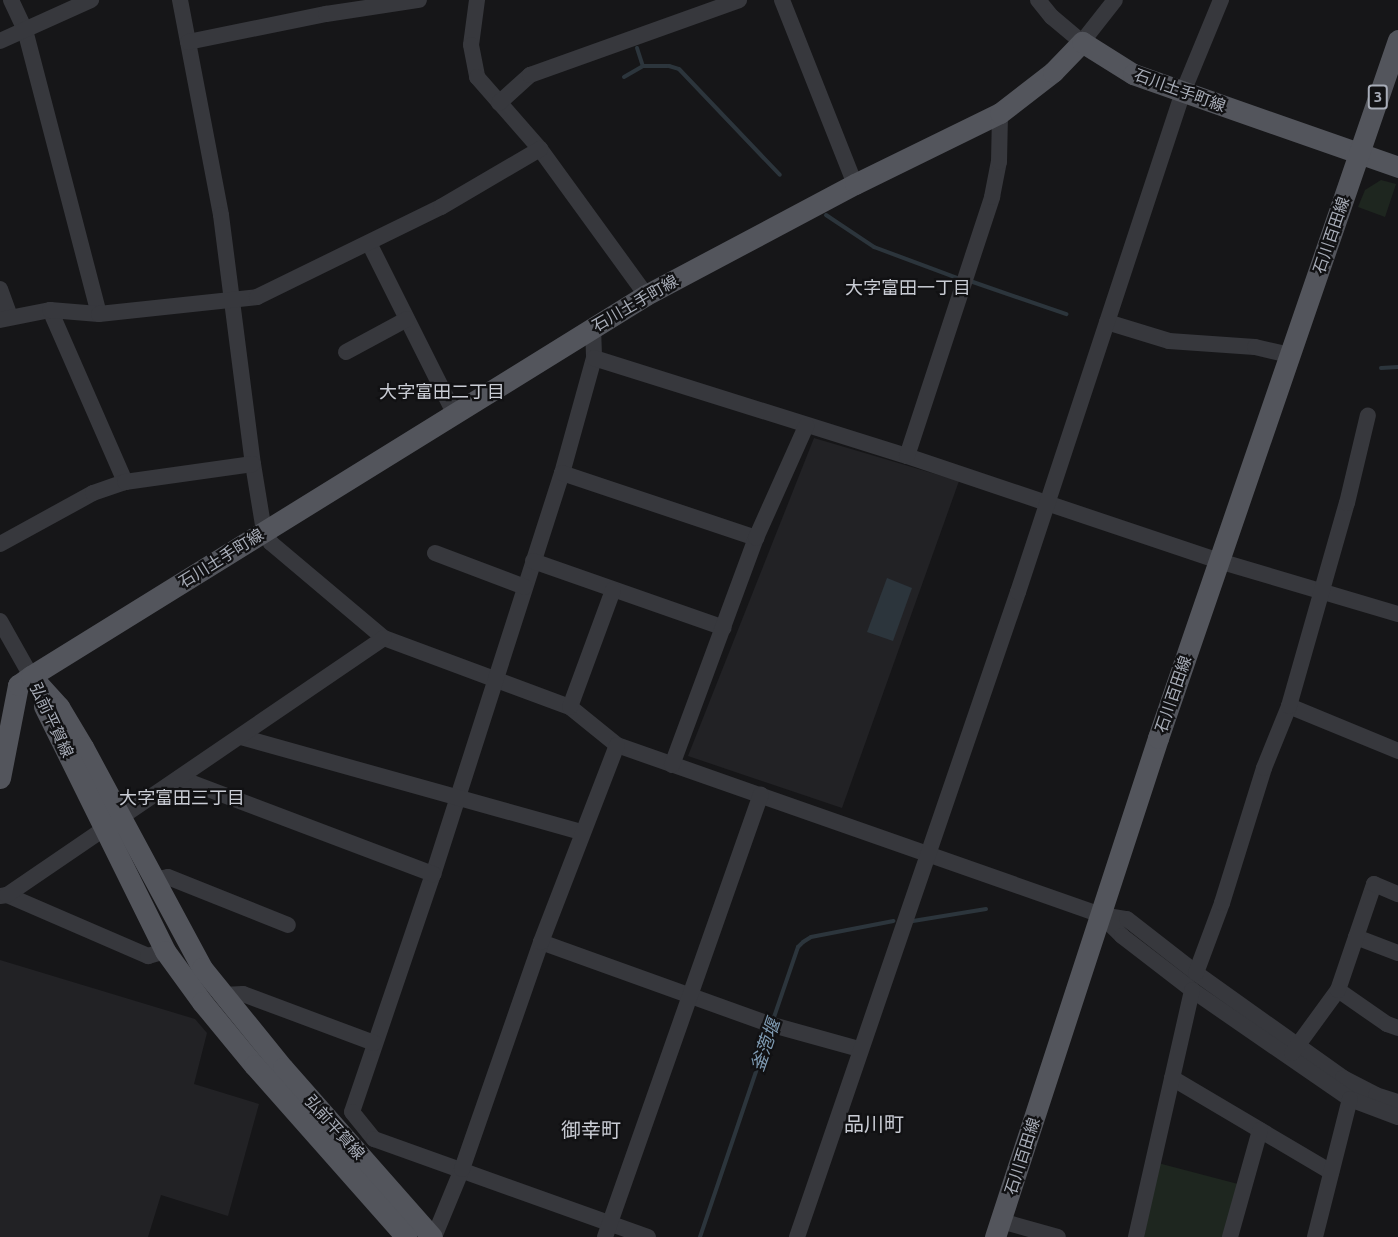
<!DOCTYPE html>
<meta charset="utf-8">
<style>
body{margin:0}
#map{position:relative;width:1398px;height:1237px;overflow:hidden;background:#161618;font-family:Ubuntu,"Noto Sans JP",sans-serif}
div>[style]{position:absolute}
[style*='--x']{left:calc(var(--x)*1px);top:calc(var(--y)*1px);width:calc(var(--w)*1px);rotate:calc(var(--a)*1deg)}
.built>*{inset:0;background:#222225}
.green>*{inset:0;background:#1e261f}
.water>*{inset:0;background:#2c353c}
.stream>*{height:4px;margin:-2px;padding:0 2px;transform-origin:2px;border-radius:2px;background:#2c353c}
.minor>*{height:16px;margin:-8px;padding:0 8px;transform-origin:8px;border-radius:8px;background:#37383d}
.major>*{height:21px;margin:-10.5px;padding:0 10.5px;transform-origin:10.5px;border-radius:10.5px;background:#53555c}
span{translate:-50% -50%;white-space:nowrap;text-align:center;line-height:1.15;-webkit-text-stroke:4.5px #111113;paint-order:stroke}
.shield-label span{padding:2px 4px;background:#111113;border:2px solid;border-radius:4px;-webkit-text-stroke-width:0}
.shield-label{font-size:15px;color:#a8adb8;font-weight:700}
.street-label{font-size:16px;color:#a8adb8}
.neighbourhood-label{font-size:18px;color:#c9ccd4}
.water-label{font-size:18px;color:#7f9bb3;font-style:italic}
.quarter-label{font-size:20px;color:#c9ccd4}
</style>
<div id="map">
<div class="built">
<div style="clip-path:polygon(814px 438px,959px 481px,842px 808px,688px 756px)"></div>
<div style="clip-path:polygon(0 960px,195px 1019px,207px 1033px,194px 1084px,259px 1104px,228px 1216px,161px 1195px,148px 1237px,0 1237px)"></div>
</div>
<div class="green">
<div style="clip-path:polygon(1381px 180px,1396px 184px,1385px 217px,1358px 207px,1365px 190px)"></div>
<div style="clip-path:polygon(1158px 1163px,1238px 1184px,1224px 1237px,1144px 1237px)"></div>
</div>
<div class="water">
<div style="clip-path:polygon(887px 578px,912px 588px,893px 641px,867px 632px)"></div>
</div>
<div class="stream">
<div style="--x:637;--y:48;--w:19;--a:72"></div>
<div style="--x:624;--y:77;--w:22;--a:-30"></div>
<div style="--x:643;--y:66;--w:26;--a:0"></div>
<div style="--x:669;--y:66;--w:10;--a:17"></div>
<div style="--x:679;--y:69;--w:146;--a:46.4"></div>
<div style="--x:826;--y:215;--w:58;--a:33.7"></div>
<div style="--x:874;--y:247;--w:92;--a:20.4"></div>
<div style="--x:970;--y:281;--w:102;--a:19"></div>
<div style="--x:1381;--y:368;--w:17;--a:-3"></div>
<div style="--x:913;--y:921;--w:74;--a:-9.3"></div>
<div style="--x:773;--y:1020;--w:77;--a:-71.1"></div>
<div style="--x:798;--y:947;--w:7;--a:-45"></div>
<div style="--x:803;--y:942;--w:9;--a:-32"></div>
<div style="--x:811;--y:937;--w:84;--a:-11"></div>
<div style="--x:700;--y:1237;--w:219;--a:-71.3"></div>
</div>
<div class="minor">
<div style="--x:11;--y:0;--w:33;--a:65"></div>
<div style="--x:25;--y:30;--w:293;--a:75.4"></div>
<div style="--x:180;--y:0;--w:219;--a:79.2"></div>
<div style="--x:221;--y:215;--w:251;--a:82.7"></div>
<div style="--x:253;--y:464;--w:68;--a:80.7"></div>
<div style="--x:264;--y:531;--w:14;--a:60"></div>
<div style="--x:271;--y:543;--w:148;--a:40.1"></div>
<div style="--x:384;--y:638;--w:198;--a:20.4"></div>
<div style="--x:570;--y:707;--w:60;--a:39"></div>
<div style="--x:617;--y:745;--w:513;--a:19.35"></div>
<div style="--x:1101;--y:915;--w:26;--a:9"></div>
<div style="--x:1127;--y:919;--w:88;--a:38"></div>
<div style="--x:1196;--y:973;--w:181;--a:35.5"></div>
<div style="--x:1343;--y:1078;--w:37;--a:27"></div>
<div style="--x:1376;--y:1095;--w:23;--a:18"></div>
<div style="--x:477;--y:0;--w:45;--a:97.6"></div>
<div style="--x:471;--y:45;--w:33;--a:79"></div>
<div style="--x:477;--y:77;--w:96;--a:48.8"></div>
<div style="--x:540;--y:149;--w:180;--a:54"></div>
<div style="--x:782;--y:0;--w:198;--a:68.4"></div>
<div style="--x:1038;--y:0;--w:22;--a:51"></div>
<div style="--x:1052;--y:17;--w:39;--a:40"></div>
<div style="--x:1082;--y:42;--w:53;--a:-51.8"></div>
<div style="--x:0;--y:41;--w:100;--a:-24.3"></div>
<div style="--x:188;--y:42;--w:141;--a:-11.5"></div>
<div style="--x:326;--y:14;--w:94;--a:-8.6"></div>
<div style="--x:499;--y:103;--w:42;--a:-42.1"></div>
<div style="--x:530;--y:75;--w:222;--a:-19.7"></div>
<div style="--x:369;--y:243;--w:190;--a:63.4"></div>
<div style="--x:0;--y:289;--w:29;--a:70"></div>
<div style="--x:50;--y:310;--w:188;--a:66.4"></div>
<div style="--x:0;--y:320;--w:51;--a:-11.3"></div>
<div style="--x:50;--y:310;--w:49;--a:4.7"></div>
<div style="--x:99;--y:314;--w:159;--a:-6.1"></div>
<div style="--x:257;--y:297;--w:205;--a:-26.1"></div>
<div style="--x:441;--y:207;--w:115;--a:-30.4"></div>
<div style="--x:1107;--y:322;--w:65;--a:17"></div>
<div style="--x:1169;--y:341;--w:86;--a:4"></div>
<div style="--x:1255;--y:347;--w:35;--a:13"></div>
<div style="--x:593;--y:327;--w:31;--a:88"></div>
<div style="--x:594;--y:358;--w:119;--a:105.5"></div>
<div style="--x:562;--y:473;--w:421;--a:107.8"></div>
<div style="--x:433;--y:874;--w:251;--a:108.8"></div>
<div style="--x:352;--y:1112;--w:35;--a:51"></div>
<div style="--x:374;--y:1139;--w:291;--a:19.7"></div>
<div style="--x:346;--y:352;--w:69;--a:-28.4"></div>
<div style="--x:594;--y:358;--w:328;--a:17.4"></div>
<div style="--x:907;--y:456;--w:329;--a:18.6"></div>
<div style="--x:1219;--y:561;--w:187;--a:16.5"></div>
<div style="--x:907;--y:456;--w:273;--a:-71.8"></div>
<div style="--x:992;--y:197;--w:36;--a:-79"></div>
<div style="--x:999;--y:162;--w:49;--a:-88.8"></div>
<div style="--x:562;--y:473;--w:205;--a:18.5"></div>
<div style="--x:0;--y:544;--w:106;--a:-28.7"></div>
<div style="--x:93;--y:493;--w:34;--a:-19"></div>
<div style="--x:125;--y:482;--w:129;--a:-8"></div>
<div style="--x:435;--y:553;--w:96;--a:20.7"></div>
<div style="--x:533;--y:561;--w:202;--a:19.3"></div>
<div style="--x:0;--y:621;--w:63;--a:60.6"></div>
<div style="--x:1289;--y:706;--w:118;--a:22.4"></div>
<div style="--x:570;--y:707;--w:125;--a:-69.8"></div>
<div style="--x:241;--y:737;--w:354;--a:15.6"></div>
<div style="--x:672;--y:765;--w:242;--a:-69.7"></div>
<div style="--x:756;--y:538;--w:123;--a:-65.9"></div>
<div style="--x:179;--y:778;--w:272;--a:20.7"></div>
<div style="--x:154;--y:880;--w:14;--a:-12"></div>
<div style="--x:168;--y:877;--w:129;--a:21.8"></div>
<div style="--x:7;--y:895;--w:154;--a:23.4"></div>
<div style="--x:148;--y:956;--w:18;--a:-16"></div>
<div style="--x:0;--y:896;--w:7;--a:-8"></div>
<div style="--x:7;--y:895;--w:456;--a:-34.3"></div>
<div style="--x:1101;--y:915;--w:30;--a:45"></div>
<div style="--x:1122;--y:936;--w:88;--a:37.6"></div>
<div style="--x:1192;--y:990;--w:192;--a:34.6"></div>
<div style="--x:1350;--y:1099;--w:51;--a:20.6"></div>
<div style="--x:1356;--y:937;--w:45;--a:20.9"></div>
<div style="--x:541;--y:942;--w:242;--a:19.8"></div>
<div style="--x:769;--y:1024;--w:93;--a:15.5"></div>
<div style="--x:1196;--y:973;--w:75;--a:-69.6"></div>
<div style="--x:1222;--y:903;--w:141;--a:-72.7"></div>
<div style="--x:1264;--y:768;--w:67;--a:-68"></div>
<div style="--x:1289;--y:706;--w:211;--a:-74.1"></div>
<div style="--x:1347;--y:503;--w:90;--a:-76.6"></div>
<div style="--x:1338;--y:990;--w:60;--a:34.8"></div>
<div style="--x:1387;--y:1024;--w:12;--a:20"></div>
<div style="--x:223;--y:995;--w:20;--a:-3"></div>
<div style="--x:243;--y:994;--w:140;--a:20.5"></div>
<div style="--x:1292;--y:1053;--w:78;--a:-53.9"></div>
<div style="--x:1338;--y:990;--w:112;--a:-71.2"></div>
<div style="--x:1374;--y:884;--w:26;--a:23"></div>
<div style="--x:1172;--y:1078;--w:185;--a:30.6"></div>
<div style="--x:1001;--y:1221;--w:59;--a:15.7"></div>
<div style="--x:434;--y:1237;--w:74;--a:-67.6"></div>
<div style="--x:462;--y:1169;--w:240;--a:-70.8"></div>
<div style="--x:541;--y:942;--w:211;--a:-68.9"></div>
<div style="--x:605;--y:1237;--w:469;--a:-70.6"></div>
<div style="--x:797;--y:1237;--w:682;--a:-71.09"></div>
<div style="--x:1018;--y:592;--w:527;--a:-71.74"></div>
<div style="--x:1183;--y:92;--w:100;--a:-67.6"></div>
<div style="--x:1136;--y:1237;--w:253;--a:-77.2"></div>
<div style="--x:1230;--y:1237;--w:111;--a:-74.3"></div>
<div style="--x:1315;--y:1237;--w:142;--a:-75.8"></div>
</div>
<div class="major">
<div style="--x:31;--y:676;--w:42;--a:47.9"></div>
<div style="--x:59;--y:707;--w:47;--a:59"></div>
<div style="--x:83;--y:747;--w:251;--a:61.7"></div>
<div style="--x:202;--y:968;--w:129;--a:51"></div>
<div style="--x:283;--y:1068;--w:225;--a:48.6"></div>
<div style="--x:44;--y:706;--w:273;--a:63.7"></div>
<div style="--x:165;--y:951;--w:63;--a:54"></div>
<div style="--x:202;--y:1002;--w:82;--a:50.5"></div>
<div style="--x:254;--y:1065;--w:230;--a:48.5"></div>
<div style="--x:0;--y:778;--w:95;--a:-79"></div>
<div style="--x:18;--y:685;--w:16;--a:-35"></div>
<div style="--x:31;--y:676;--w:723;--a:-31.78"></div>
<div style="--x:646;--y:295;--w:237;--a:-28"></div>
<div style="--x:855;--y:184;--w:161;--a:-26.1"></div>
<div style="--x:1000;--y:113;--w:67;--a:-37.7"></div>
<div style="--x:1053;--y:72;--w:42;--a:-46"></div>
<div style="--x:1082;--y:42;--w:60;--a:32.1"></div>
<div style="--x:1133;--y:74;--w:281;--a:19.3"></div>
<div style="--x:995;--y:1237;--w:525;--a:-71.91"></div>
<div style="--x:1158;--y:738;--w:738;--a:-71.03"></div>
</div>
<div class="shield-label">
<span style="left:1378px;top:97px">3</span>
</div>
<div class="street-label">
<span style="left:1180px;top:90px;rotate:20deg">石川土手町線</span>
<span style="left:1331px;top:235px;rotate:-71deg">石川百田線</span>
<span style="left:635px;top:303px;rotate:-30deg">石川土手町線</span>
<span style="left:221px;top:558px;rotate:-32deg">石川土手町線</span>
<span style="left:1173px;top:694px;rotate:-71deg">石川百田線</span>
<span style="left:52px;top:720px;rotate:65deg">弘前平賀線</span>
<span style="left:335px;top:1127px;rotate:48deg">弘前平賀線</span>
<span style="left:1022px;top:1156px;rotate:-72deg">石川百田線</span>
</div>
<div class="neighbourhood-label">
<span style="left:908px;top:287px">大字富田一丁目</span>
<span style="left:442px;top:391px">大字富田二丁目</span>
<span style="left:182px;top:797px">大字富田三丁目</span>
</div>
<div class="water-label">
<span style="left:765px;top:1045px;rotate:-71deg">釜萢堰</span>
</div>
<div class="quarter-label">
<span style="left:874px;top:1123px">品川町</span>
<span style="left:591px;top:1129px">御幸町</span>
</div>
</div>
